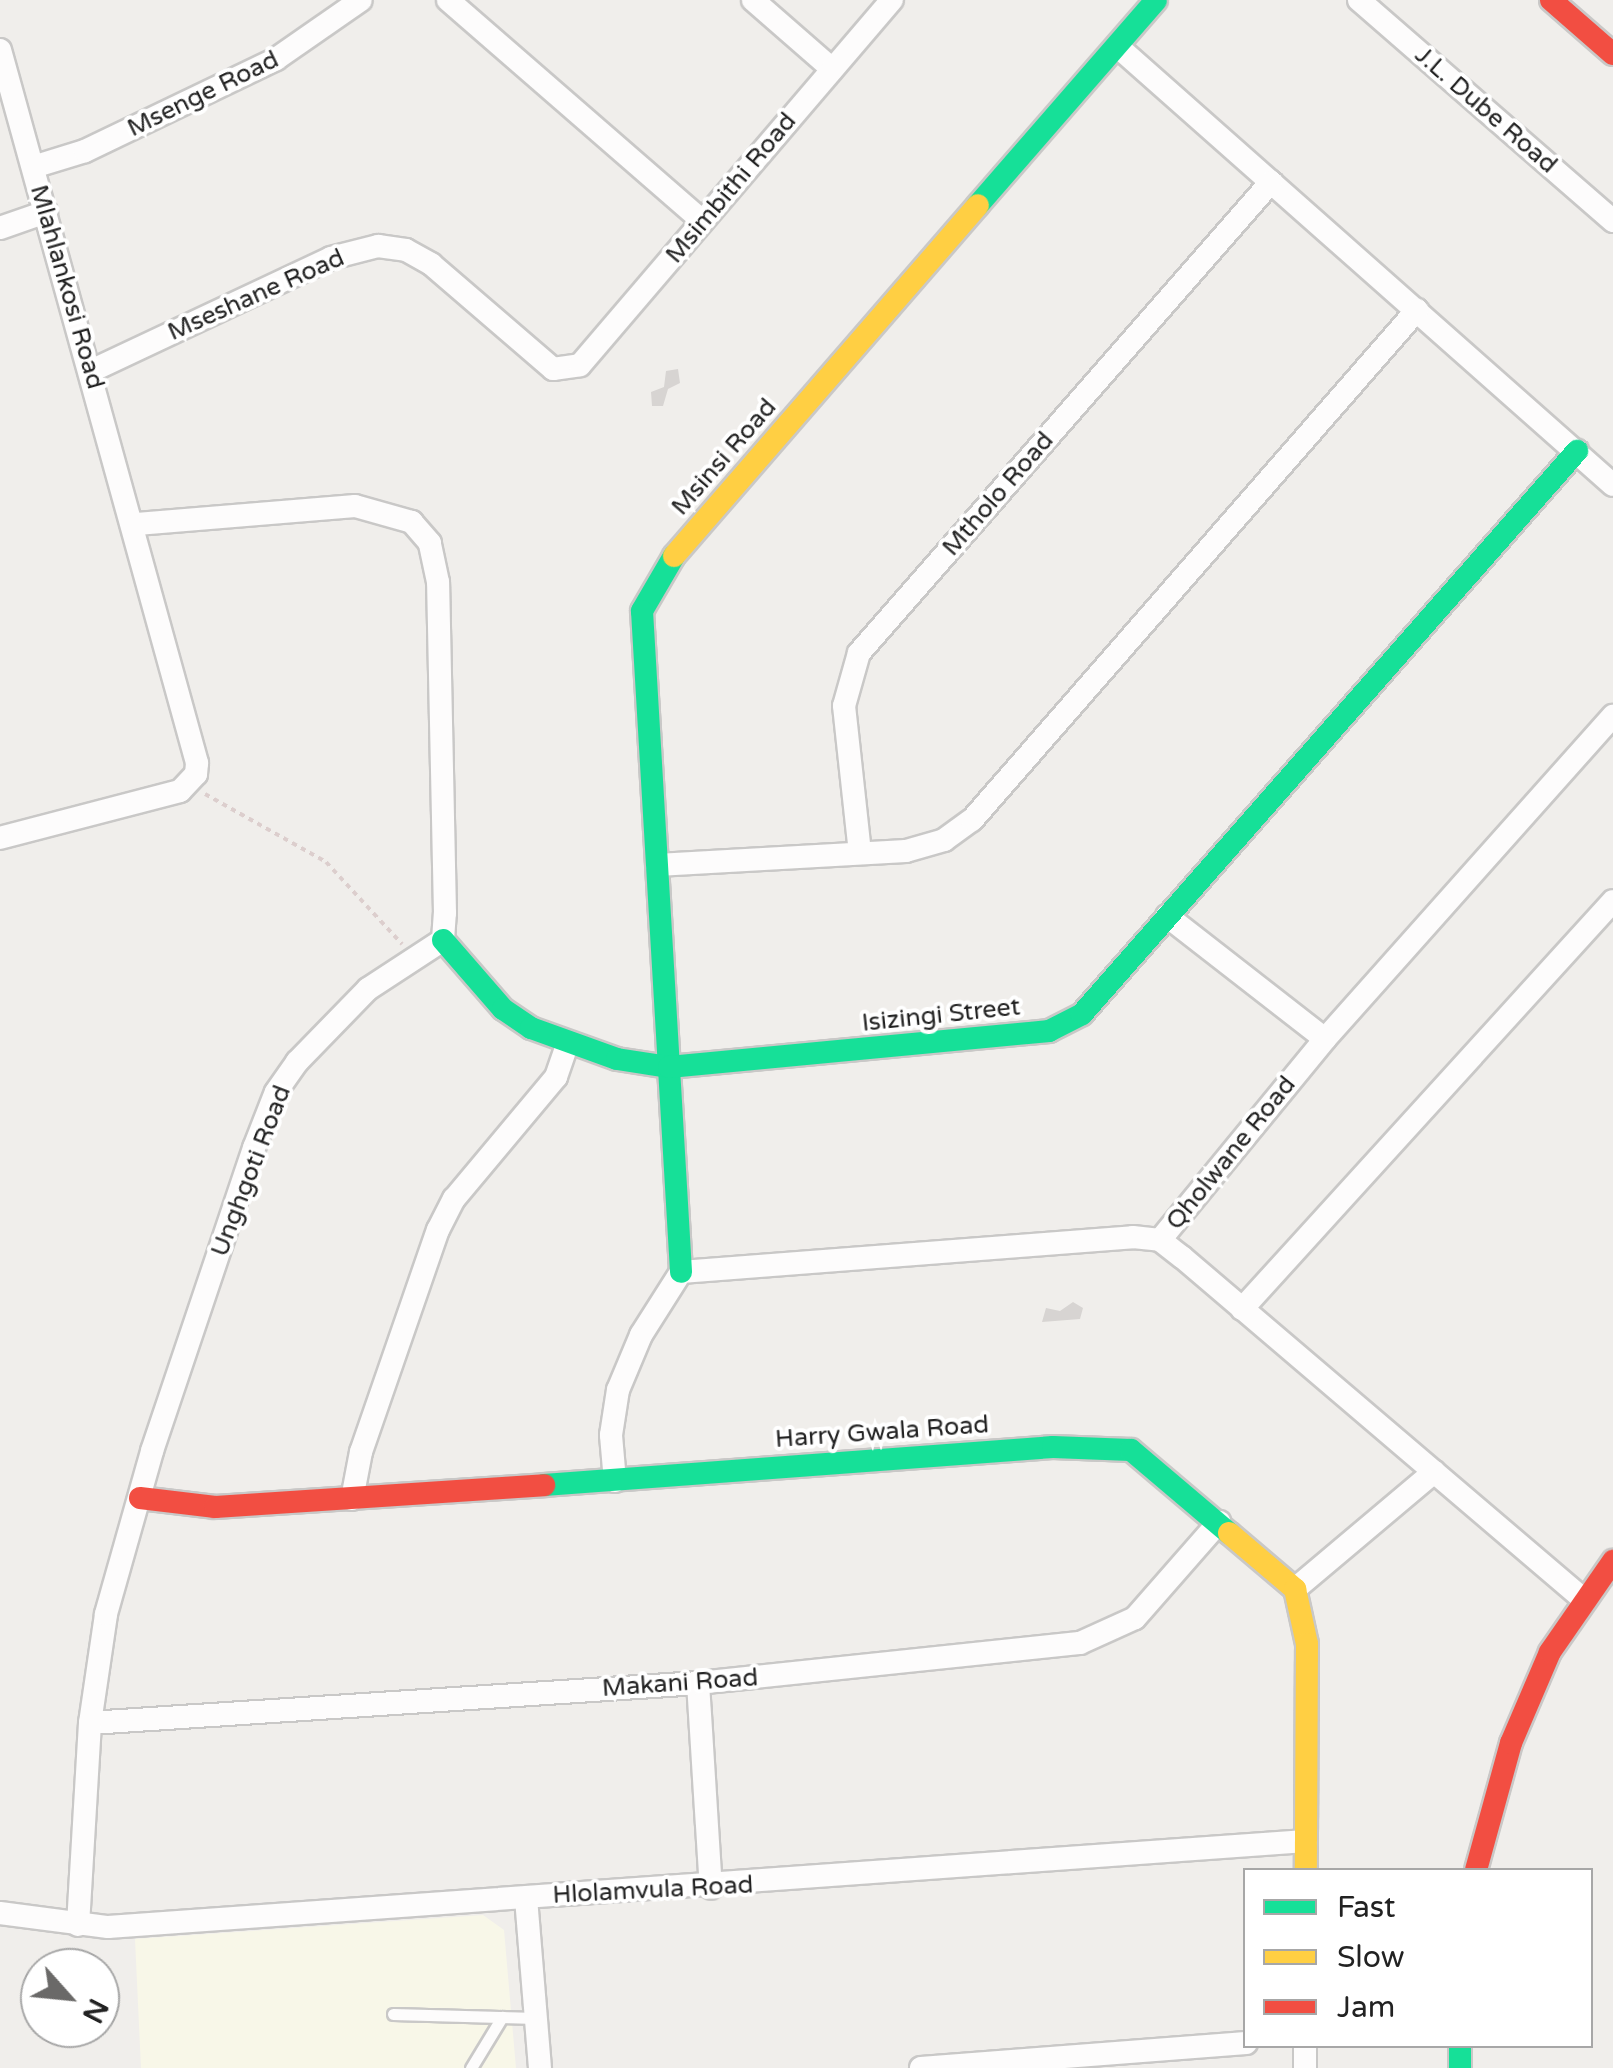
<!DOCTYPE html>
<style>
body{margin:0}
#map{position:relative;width:1613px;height:2068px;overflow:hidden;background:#f0eeeb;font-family:"Varela Round",sans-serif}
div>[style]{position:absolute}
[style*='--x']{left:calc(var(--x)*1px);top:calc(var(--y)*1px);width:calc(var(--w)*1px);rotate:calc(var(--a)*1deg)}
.education>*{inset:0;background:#f8f7e8}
.building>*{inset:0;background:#d7d4d2}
.path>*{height:4px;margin-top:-2px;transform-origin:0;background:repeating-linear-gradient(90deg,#dccecd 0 5px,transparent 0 10px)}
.roads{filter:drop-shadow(2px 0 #c9c8c7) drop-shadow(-2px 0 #c9c8c7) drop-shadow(0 2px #c9c8c7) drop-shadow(0 -2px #c9c8c7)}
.lane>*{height:11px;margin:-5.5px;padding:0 5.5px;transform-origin:5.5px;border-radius:5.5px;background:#fdfcfc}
.street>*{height:22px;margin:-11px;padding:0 11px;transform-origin:11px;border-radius:11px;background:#fdfcfc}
.fast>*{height:22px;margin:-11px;padding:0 11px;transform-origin:11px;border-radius:11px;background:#16e098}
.slow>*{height:22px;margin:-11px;padding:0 11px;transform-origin:11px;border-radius:11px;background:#ffcf43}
.jam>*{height:22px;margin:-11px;padding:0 11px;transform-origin:11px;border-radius:11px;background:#f24e42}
span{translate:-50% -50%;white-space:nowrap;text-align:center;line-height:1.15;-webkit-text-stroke:8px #fff;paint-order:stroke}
.street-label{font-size:25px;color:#222}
.legend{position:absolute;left:1243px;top:1868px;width:350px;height:180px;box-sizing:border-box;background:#fff;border:2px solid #a7a7a7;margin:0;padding:12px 18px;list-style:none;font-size:30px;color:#222}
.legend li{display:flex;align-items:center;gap:20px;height:50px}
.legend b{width:50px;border:2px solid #a7a7a7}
.north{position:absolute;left:20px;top:1948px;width:100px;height:100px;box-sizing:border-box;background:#fff;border:2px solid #a7a7a7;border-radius:50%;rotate:117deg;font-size:28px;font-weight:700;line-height:40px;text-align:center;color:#222}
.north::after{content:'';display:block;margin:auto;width:35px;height:45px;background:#6a6968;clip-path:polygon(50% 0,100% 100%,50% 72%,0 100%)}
</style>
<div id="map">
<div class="education">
<div style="clip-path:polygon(483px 1915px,504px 1930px,516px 2068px,141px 2068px,135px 1939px)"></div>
</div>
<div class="building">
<div style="clip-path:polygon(678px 369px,680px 383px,668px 389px,663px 406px,652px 406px,651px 392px,664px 387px,666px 371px)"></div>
<div style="clip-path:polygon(1073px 1302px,1083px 1308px,1080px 1319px,1042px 1322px,1046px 1308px,1060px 1311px)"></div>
</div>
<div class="path">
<div style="--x:205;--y:794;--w:139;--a:29.3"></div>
<div style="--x:326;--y:862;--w:112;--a:47.2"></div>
</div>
<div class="roads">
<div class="lane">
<div style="--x:393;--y:2014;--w:143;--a:1.6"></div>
<div style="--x:471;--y:2068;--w:60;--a:-58.7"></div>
</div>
<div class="street">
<div style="--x:448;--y:0;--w:337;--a:41"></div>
<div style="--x:753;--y:0;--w:105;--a:41.1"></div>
<div style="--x:1359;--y:0;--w:337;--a:41"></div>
<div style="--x:1117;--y:46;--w:662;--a:41.51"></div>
<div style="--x:0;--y:50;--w:740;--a:74.55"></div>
<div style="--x:197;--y:763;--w:11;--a:95"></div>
<div style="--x:196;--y:774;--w:23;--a:133"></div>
<div style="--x:180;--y:791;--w:186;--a:165.4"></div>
<div style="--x:33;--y:167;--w:54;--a:-17.1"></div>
<div style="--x:85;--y:151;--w:212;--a:-25.7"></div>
<div style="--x:276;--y:59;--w:103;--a:-34.8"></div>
<div style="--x:0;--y:228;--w:49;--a:-19.2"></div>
<div style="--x:91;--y:371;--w:265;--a:-25.2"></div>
<div style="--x:331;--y:258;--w:49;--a:-14.3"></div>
<div style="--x:378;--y:246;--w:28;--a:8"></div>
<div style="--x:406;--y:250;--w:29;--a:29"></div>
<div style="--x:431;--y:264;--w:161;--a:40.7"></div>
<div style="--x:553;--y:369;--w:27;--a:-8"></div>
<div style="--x:580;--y:365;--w:480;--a:-49.5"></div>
<div style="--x:860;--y:853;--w:148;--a:-96.2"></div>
<div style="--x:844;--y:706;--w:55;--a:-74.2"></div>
<div style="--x:859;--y:653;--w:626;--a:-48.82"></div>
<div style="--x:657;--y:865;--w:249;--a:-3.2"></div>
<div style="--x:906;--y:851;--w:40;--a:-16"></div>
<div style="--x:944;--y:840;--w:34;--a:-36"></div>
<div style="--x:972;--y:820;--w:677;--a:-48.89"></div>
<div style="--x:1167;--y:916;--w:200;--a:37.9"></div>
<div style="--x:1160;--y:1240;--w:260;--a:-50.6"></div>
<div style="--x:1325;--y:1039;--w:433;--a:-48.3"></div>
<div style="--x:1242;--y:1309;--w:551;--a:-47.72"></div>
<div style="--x:615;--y:1481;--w:46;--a:-95"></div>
<div style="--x:611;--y:1435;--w:46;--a:-81.2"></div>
<div style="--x:618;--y:1390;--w:60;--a:-67.3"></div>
<div style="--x:641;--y:1335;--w:75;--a:-57.6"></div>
<div style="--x:681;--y:1272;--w:453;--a:-4.4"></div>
<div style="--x:1133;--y:1237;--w:27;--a:6"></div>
<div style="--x:1160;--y:1240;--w:28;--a:38"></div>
<div style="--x:1182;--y:1257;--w:527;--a:40.46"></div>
<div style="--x:352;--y:1499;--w:48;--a:-79.2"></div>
<div style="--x:361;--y:1452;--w:235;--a:-70.9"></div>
<div style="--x:438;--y:1230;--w:35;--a:-63"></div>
<div style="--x:454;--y:1199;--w:159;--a:-50.1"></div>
<div style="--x:556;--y:1077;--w:36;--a:-71"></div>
<div style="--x:1295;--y:1589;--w:182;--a:-40.1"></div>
<div style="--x:698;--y:1683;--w:205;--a:86.4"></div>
<div style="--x:90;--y:1723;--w:609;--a:-3.76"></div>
<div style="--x:698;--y:1683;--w:384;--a:-6"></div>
<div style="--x:1080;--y:1643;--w:60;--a:-24.4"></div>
<div style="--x:1135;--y:1618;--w:128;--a:-48.8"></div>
<div style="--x:526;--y:1898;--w:171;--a:85.3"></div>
<div style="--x:0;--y:1913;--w:109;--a:7.4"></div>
<div style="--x:108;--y:1927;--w:1201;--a:-4.11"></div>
<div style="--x:78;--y:1925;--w:202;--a:-86.6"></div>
<div style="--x:90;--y:1723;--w:110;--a:-81.6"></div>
<div style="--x:106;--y:1614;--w:169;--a:-74.2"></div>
<div style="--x:152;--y:1451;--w:320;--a:-71.4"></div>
<div style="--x:254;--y:1148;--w:60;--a:-68.6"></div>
<div style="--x:276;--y:1092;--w:37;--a:-55"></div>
<div style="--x:297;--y:1062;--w:102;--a:-45.8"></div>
<div style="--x:368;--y:989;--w:90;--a:-33.2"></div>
<div style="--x:443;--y:940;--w:27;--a:-86"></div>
<div style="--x:445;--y:913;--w:331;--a:-91.2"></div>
<div style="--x:438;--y:582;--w:40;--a:-102"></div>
<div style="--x:430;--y:543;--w:28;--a:-131"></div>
<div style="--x:412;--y:522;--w:59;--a:-164.3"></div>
<div style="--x:355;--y:506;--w:222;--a:175.3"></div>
<div style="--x:921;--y:2068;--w:326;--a:-4.4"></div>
<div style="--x:1305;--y:2068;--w:22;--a:-90"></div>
</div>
<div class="fast">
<div style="--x:978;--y:205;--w:271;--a:-49"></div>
<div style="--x:674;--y:556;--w:64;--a:120.2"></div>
<div style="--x:642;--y:611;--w:662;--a:86.62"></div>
<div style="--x:443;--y:940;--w:91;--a:49"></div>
<div style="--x:503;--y:1009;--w:34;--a:34"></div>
<div style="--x:531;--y:1028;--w:91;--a:19.8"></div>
<div style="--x:617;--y:1059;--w:53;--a:8.7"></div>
<div style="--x:669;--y:1067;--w:382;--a:-5.4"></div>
<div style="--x:1049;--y:1031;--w:37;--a:-27"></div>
<div style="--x:1082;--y:1014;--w:750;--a:-48.68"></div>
<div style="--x:544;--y:1485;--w:510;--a:-4.27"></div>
<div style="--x:1053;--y:1447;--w:78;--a:2.2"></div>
<div style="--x:1131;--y:1450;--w:128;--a:40.3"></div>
<div style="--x:1460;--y:2046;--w:22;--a:90"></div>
</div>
<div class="slow">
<div style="--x:674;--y:556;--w:464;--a:-49.1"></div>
<div style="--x:1229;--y:1533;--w:87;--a:40.3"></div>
<div style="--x:1295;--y:1589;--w:56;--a:77.7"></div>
<div style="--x:1307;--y:1644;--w:226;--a:90.3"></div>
</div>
<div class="jam">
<div style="--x:1551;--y:0;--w:82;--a:41.1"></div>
<div style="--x:140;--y:1498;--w:76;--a:6.8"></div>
<div style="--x:215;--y:1507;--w:330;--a:-3.8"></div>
<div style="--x:1476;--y:1870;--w:132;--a:-74.6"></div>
<div style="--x:1511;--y:1743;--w:99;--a:-66.8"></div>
<div style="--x:1550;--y:1652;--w:111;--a:-55.3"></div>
</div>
</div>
<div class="street-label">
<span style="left:203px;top:94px;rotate:-26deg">Msenge Road</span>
<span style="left:1486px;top:110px;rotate:41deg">J.L. Dube Road</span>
<span style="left:731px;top:188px;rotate:-50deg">Msimbithi Road</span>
<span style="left:67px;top:287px;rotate:74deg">Mlahlankosi Road</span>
<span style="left:256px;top:295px;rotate:-24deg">Mseshane Road</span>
<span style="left:724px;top:457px;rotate:-49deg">Msinsi Road</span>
<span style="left:998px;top:494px;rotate:-49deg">Mtholo Road</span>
<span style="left:941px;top:1015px;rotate:-6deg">Isizingi Street</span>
<span style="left:1231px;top:1153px;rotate:-51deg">Qholwane Road</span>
<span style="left:251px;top:1171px;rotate:-69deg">Unghgoti Road</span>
<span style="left:882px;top:1432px;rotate:-4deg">Harry Gwala Road</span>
<span style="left:680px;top:1683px;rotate:-4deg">Makani Road</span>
<span style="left:653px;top:1890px;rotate:-3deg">Hlolamvula Road</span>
</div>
<ul class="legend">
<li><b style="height:12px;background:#16e098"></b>Fast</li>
<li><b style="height:12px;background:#ffcf43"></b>Slow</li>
<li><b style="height:12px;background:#f24e42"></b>Jam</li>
</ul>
<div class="north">N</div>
</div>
